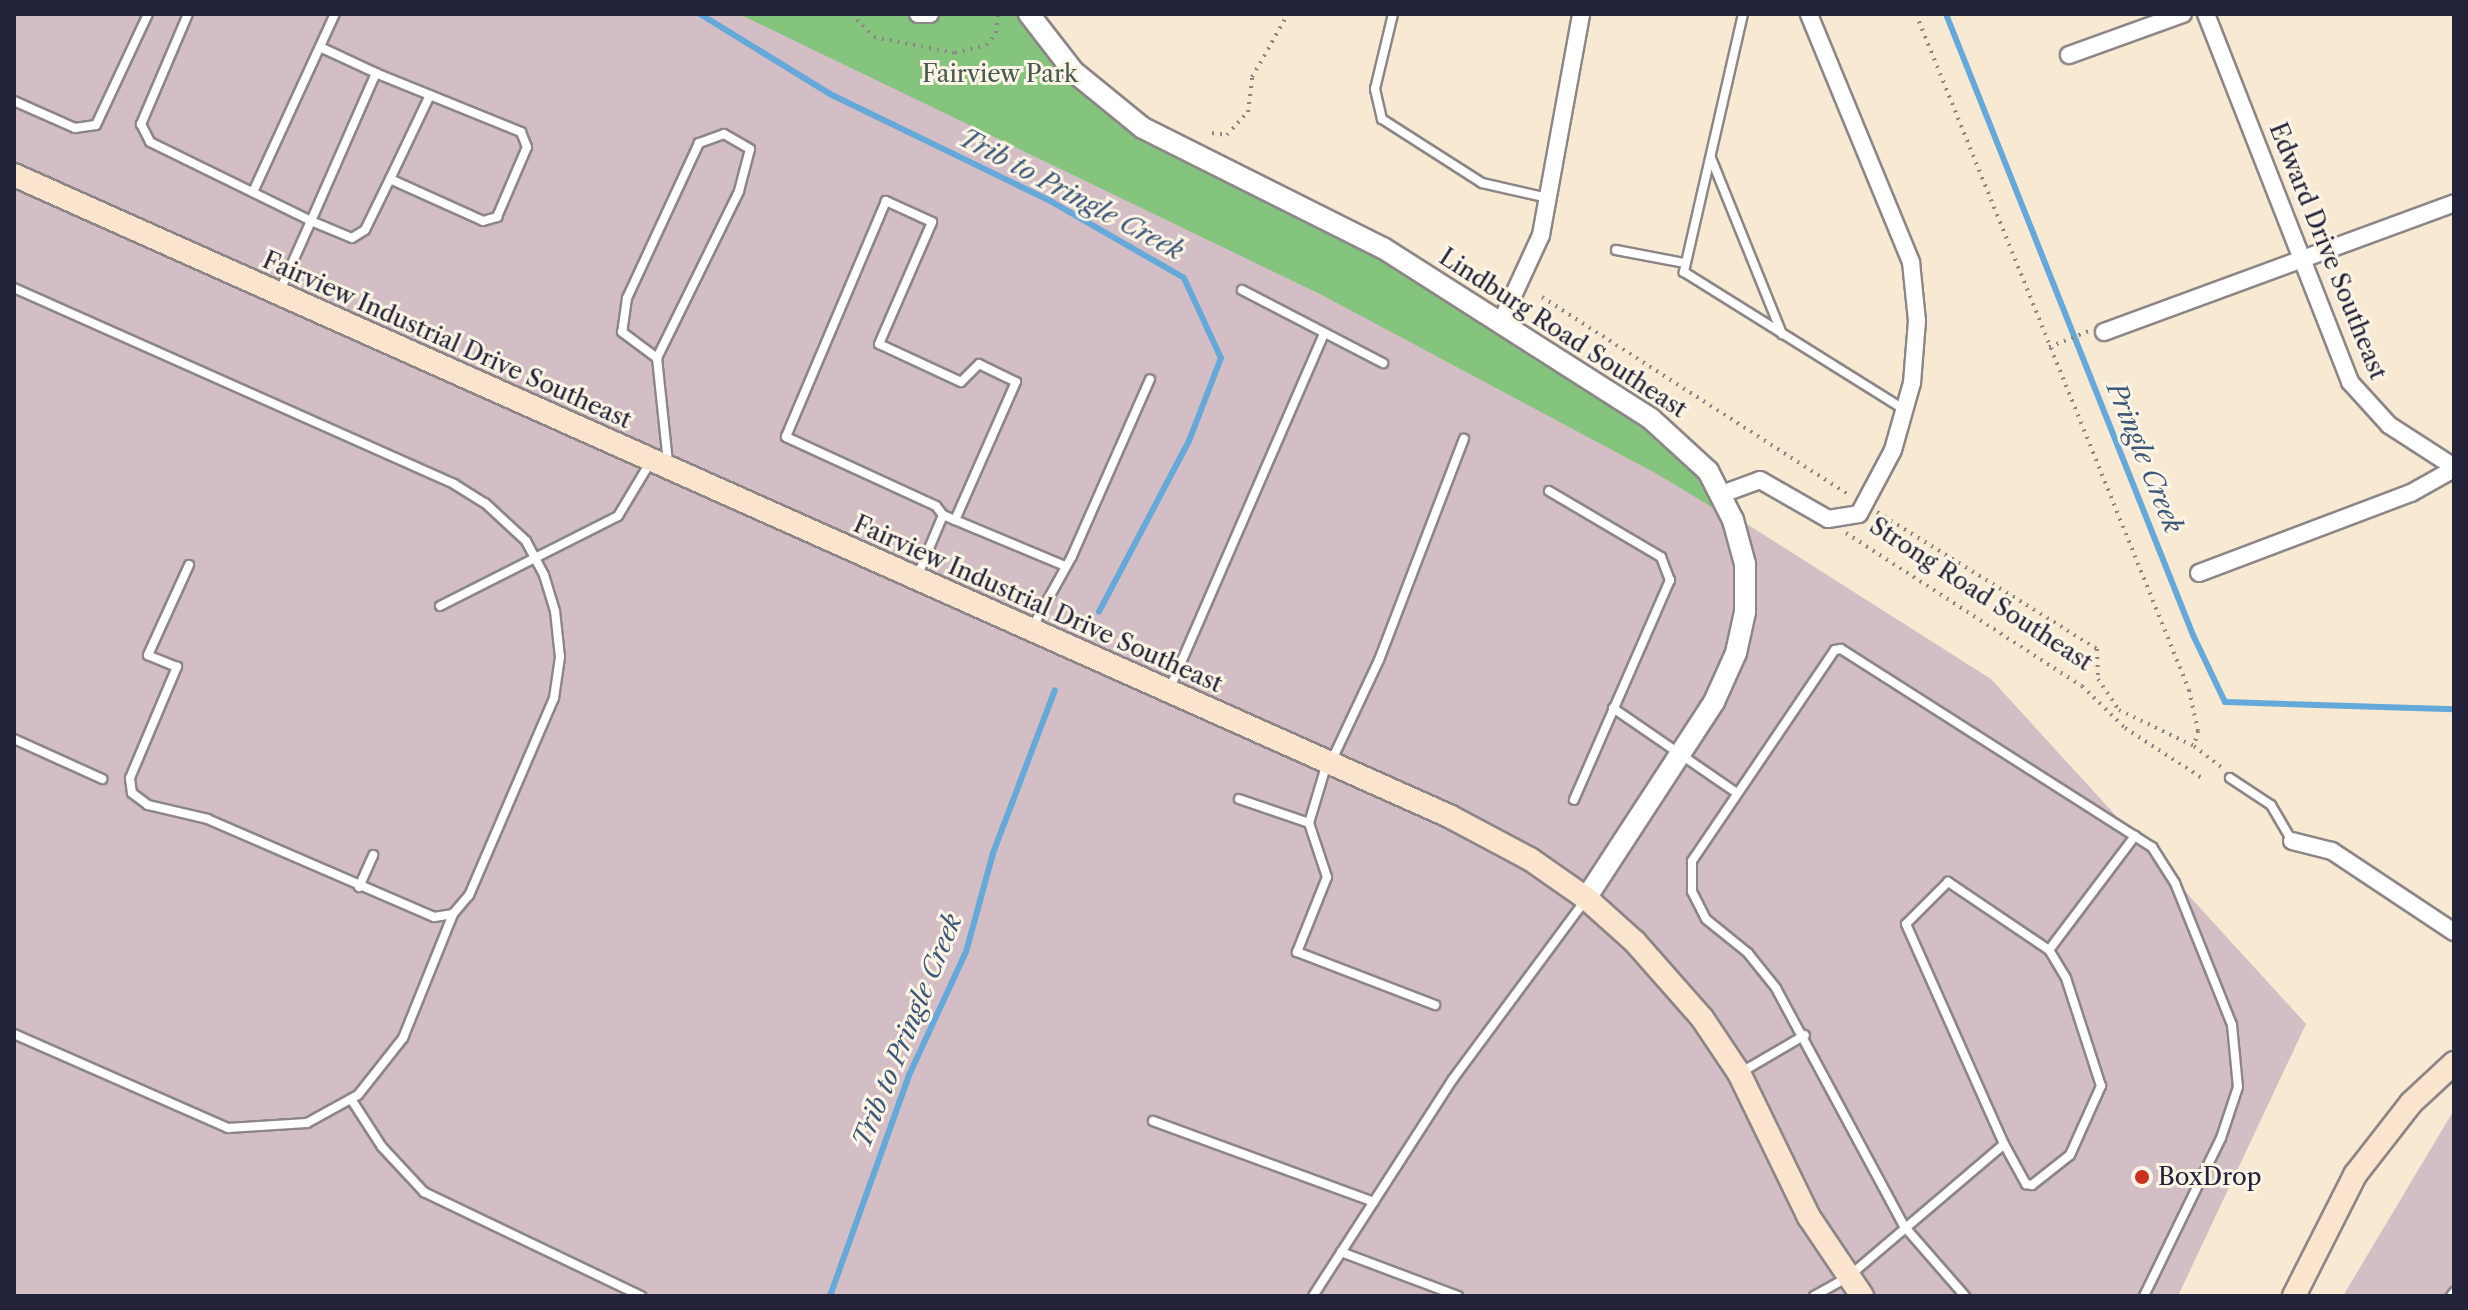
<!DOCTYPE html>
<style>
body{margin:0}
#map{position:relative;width:2468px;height:1310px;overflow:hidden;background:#f8e9d3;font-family:"Libre Caslon Text",serif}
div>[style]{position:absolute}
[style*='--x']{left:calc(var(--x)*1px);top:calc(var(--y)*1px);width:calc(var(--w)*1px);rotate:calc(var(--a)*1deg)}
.industrial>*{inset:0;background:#d2bec4}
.green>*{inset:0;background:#85c47c}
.stream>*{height:6px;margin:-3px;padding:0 3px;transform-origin:3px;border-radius:3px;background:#65a8da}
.path>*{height:4px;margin-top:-2px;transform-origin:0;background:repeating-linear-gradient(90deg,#8d8687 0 2px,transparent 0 8px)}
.roads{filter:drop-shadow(2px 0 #8d8687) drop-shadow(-2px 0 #8d8687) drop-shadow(0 2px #8d8687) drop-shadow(0 -2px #8d8687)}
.service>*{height:8px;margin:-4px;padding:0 4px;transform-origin:4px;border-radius:4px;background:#fff}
.minor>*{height:16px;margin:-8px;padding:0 8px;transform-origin:8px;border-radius:8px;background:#fff}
.tertiary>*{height:20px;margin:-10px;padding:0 10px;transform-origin:10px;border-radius:10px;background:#fff}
.secondary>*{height:22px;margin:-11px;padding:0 11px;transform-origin:11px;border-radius:11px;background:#fce5cf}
.dots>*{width:22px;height:22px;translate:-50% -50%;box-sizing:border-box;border:4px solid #fcf5e5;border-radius:50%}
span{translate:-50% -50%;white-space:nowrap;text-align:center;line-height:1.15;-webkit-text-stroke:6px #fcf5e5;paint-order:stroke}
.park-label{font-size:24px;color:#455b52}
.street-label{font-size:24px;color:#22223b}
.poi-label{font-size:24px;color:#22223b}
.left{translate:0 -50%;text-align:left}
.water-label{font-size:26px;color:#3d587b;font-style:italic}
.frame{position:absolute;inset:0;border:16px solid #22223b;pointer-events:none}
</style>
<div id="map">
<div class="industrial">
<div style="clip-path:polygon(14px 14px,744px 14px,1402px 305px,1991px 679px,2306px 1024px,2178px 1296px,14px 1296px)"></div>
<div style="clip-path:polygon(2454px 1110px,2454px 1296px,2343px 1296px)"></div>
</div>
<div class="green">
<div style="clip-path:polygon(739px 14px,1029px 14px,1117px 109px,1243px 175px,1669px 432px,1733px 520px,1659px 475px,1322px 295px)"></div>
</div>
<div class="stream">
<div style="--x:700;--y:14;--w:153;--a:31.6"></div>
<div style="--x:830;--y:94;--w:247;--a:25.9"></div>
<div style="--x:1052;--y:202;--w:152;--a:29.9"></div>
<div style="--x:1184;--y:278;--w:88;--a:65.2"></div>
<div style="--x:1221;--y:358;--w:89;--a:111.1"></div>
<div style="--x:1189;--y:441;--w:193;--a:117.8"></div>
<div style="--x:1946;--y:14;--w:668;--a:68.31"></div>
<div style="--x:2193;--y:635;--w:74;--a:64.5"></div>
<div style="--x:2225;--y:702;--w:229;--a:1.8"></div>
<div style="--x:830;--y:1296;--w:237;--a:-70.3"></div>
<div style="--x:910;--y:1073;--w:133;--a:-65.2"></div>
<div style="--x:966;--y:952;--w:103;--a:-74.7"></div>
<div style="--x:993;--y:853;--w:174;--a:-69.2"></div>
</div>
<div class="path">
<div style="--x:851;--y:14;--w:33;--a:45"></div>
<div style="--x:874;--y:37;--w:83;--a:11.2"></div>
<div style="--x:955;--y:53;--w:32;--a:-14"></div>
<div style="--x:986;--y:45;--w:16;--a:-50"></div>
<div style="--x:996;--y:33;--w:19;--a:-84"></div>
<div style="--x:1916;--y:14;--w:729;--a:68.01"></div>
<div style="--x:2189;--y:690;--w:42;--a:77.6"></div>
<div style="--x:2198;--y:731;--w:16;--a:105"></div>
<div style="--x:1212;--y:133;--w:15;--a:8"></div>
<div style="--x:1227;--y:135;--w:31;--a:-48"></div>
<div style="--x:1248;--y:112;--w:35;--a:-83"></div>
<div style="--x:1252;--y:77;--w:73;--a:-60.3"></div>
<div style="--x:1542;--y:297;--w:365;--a:32.8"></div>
<div style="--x:2049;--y:347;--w:43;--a:-21.8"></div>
<div style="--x:1877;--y:512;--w:259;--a:31.9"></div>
<div style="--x:2097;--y:649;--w:30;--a:88"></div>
<div style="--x:2098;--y:679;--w:37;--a:56"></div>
<div style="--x:2119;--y:710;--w:83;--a:25.6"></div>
<div style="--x:2194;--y:746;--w:34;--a:38"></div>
<div style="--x:1846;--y:533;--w:281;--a:33"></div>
<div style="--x:2082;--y:686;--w:60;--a:44.3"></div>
<div style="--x:2125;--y:728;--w:95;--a:33"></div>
</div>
<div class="roads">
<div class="service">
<div style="--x:188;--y:14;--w:120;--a:113.1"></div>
<div style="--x:141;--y:124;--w:20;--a:63"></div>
<div style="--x:150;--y:142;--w:179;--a:26.1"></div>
<div style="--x:311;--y:221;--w:44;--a:22.5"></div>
<div style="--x:352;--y:238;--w:15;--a:-32"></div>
<div style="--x:365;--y:230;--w:57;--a:-63.9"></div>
<div style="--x:390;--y:179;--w:102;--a:24.3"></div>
<div style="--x:483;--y:221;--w:15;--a:-16"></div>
<div style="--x:497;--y:217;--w:76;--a:-66.8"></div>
<div style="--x:527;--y:147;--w:16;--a:-112"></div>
<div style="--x:521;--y:132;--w:157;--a:-157.9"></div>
<div style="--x:376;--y:73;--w:162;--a:113.7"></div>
<div style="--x:311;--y:221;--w:79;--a:114"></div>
<div style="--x:1393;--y:14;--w:77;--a:103.5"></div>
<div style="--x:1375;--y:89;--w:31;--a:77"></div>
<div style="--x:1382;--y:119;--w:119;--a:32.6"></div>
<div style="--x:1482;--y:183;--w:68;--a:12.8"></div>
<div style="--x:1743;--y:14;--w:265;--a:102.9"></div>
<div style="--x:1684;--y:272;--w:261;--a:32"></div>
<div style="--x:320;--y:47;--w:62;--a:24.9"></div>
<div style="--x:14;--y:101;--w:67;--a:23.9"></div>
<div style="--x:75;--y:128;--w:21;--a:-8"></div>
<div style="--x:96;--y:125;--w:123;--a:-64.9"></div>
<div style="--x:1711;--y:158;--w:190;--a:68"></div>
<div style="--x:390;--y:179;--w:93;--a:-64.5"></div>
<div style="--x:253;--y:192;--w:196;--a:-65.3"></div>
<div style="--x:1616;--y:250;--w:69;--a:10.8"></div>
<div style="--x:14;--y:288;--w:482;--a:24"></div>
<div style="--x:454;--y:484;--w:36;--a:32"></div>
<div style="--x:485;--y:503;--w:56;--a:42.8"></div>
<div style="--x:526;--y:541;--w:38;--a:62"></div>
<div style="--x:544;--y:575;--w:38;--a:73"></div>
<div style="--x:555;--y:611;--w:46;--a:83.8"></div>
<div style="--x:560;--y:657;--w:41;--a:98.3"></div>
<div style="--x:554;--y:698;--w:215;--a:113.3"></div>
<div style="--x:469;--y:895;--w:25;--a:130"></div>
<div style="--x:453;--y:914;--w:19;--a:171"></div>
<div style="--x:434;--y:917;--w:246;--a:-156.6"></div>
<div style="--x:208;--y:819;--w:62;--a:-166.9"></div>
<div style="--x:148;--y:805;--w:20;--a:-143"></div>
<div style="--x:132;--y:793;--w:15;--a:-98"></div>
<div style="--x:130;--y:778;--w:121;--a:-67.1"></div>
<div style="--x:177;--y:667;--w:31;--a:-158"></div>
<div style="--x:148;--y:655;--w:99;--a:-65.5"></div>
<div style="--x:1242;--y:290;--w:159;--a:27.4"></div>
<div style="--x:657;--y:358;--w:186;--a:-63.8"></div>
<div style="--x:739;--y:191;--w:43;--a:-75.3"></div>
<div style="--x:750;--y:149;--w:30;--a:-150"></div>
<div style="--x:724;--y:134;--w:27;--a:160"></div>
<div style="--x:699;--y:143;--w:171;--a:114.9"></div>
<div style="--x:627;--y:298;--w:34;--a:98"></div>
<div style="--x:622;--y:332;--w:44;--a:36.6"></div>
<div style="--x:657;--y:358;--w:106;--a:84"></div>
<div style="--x:1549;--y:491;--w:130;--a:30.5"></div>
<div style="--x:1661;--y:557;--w:25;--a:69"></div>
<div style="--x:1670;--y:580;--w:240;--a:113.6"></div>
<div style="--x:955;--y:520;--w:151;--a:-66.2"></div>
<div style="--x:1016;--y:382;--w:41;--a:-154.1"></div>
<div style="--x:979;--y:364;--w:25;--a:135"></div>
<div style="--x:961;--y:382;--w:90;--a:-155.1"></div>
<div style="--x:879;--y:344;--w:133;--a:-66.5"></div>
<div style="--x:932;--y:222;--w:51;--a:-155.5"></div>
<div style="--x:886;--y:201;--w:256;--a:113"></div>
<div style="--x:786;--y:437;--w:165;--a:24.7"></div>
<div style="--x:936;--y:506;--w:11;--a:52"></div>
<div style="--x:943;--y:515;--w:13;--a:23"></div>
<div style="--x:955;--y:520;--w:119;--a:22.7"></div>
<div style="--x:917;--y:577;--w:67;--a:-67.2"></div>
<div style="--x:440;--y:606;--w:199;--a:-26.8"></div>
<div style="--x:618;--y:516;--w:64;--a:-59"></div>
<div style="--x:1032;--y:628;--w:82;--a:-60.9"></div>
<div style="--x:1072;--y:556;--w:193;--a:-66.2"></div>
<div style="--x:1170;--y:688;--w:387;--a:-66.5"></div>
<div style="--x:1613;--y:708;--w:148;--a:34.5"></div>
<div style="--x:14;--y:739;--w:97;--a:24.4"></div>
<div style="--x:1331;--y:762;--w:113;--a:-64.8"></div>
<div style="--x:1379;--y:660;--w:237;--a:-69"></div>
<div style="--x:1327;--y:763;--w:63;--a:106.7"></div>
<div style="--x:1309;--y:823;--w:57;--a:71.6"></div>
<div style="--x:1327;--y:877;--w:81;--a:111.8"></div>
<div style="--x:1297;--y:952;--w:148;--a:21"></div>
<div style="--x:2230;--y:778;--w:49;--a:33.4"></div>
<div style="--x:2271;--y:805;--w:42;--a:59.7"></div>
<div style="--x:1239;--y:799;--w:74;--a:18.9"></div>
<div style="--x:359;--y:887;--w:35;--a:-66"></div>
<div style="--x:2049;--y:950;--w:122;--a:-146"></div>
<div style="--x:1948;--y:882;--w:59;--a:135"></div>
<div style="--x:1906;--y:924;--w:241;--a:66"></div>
<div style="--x:2004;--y:1144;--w:46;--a:61.2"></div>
<div style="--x:2026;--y:1184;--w:6;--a:9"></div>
<div style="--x:2032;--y:1185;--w:48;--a:-38.3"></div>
<div style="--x:2070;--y:1155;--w:76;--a:-65.8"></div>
<div style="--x:2101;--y:1086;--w:114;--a:-108"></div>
<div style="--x:2066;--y:978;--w:33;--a:-121"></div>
<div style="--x:2049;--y:950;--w:143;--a:-53"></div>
<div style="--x:14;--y:1034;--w:234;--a:23.7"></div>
<div style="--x:228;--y:1128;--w:79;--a:-3.6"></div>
<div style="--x:307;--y:1123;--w:58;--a:-28.8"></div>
<div style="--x:358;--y:1095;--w:73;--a:-51.7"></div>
<div style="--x:403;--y:1038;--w:134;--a:-68"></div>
<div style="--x:1740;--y:1073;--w:75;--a:-30.3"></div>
<div style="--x:351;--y:1099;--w:57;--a:57.1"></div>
<div style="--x:382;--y:1147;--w:62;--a:47"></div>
<div style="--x:424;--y:1192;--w:241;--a:25.6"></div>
<div style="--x:1153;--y:1121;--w:235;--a:20.1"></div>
<div style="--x:1341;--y:1252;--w:125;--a:20.6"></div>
<div style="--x:1313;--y:1296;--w:258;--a:-57.2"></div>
<div style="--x:1453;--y:1079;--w:224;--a:-53.5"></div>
<div style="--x:1814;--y:1296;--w:39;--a:-29"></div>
<div style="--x:1848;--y:1277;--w:205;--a:-40.4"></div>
<div style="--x:1965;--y:1296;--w:93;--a:-131.1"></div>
<div style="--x:1904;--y:1226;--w:270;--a:-118.3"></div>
<div style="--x:1776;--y:988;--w:45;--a:-128.7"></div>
<div style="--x:1748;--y:953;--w:54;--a:-141"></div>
<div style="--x:1706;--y:919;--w:31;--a:-117"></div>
<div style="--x:1692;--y:891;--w:30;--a:-90"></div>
<div style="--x:1692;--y:861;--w:255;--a:-55.9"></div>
<div style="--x:1835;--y:650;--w:6;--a:-9"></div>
<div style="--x:1841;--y:649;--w:369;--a:32.5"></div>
<div style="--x:2152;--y:847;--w:43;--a:57.4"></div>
<div style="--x:2175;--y:883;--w:153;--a:68.1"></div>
<div style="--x:2232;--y:1025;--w:62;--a:84.5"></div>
<div style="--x:2238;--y:1087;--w:54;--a:108.4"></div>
<div style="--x:2221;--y:1138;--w:176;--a:116"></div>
<div style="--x:2451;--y:1296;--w:5;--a:-53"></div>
</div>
<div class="minor">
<div style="--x:918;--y:14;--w:12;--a:0"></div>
<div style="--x:2206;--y:14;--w:395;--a:68.6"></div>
<div style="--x:2350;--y:382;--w:58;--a:47.8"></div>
<div style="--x:2389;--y:425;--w:77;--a:32.9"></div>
<div style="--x:2069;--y:55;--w:121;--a:-19.8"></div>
<div style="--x:1501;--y:322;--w:96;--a:-65.3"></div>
<div style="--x:1541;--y:235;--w:225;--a:-79.7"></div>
<div style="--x:2104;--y:332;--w:373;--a:-20.2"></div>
<div style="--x:1722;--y:494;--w:40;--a:-20.2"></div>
<div style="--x:1760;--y:480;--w:78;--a:29.8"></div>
<div style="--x:1828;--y:519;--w:31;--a:-9"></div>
<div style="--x:1859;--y:514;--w:72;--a:-62"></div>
<div style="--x:1893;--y:450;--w:70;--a:-74.2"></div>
<div style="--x:1912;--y:383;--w:62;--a:-85.4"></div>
<div style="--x:1917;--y:321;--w:59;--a:-95.8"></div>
<div style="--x:1911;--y:262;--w:268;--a:-112.4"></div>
<div style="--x:2199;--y:573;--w:227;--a:-20.7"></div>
<div style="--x:2411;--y:493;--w:49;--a:-29.2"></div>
<div style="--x:2292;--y:841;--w:41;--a:14"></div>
<div style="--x:2332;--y:851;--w:146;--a:33.6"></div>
</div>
<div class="tertiary">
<div style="--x:1029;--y:14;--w:72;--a:52.3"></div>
<div style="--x:1073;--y:71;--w:90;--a:39.2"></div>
<div style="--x:1143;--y:128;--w:268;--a:26.6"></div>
<div style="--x:1383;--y:248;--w:317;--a:32.5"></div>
<div style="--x:1650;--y:418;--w:79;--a:42.4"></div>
<div style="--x:1708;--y:471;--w:55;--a:63"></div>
<div style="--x:1733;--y:520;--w:46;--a:74.7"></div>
<div style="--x:1745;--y:564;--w:48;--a:90"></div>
<div style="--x:1745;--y:612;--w:42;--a:102.4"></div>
<div style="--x:1736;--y:653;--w:54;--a:114.2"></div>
<div style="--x:1714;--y:702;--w:234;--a:123.1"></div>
</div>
<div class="secondary">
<div style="--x:14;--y:175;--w:1572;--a:24.07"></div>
<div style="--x:1449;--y:816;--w:92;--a:28"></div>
<div style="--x:1530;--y:859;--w:68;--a:34.9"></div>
<div style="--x:1586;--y:898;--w:66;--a:41.9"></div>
<div style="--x:1635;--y:942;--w:101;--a:48.6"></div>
<div style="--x:1702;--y:1018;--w:66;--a:56.1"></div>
<div style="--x:1739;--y:1073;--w:160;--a:64.1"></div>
<div style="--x:1809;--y:1217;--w:95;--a:56.1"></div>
<div style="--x:2294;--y:1296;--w:136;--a:-63.2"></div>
<div style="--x:2355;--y:1175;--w:91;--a:-52.1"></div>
<div style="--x:2411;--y:1103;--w:59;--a:-42.9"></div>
</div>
</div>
<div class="dots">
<div style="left:2142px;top:1177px;background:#c8321e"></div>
</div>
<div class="park-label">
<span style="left:1000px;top:74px">Fairview Park</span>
</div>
<div class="street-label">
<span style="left:2328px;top:251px;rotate:68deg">Edward Drive Southeast</span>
<span style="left:1563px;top:333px;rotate:33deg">Lindburg Road Southeast</span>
<span style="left:447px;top:340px;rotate:24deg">Fairview Industrial Drive Southeast</span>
<span style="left:1981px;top:594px;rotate:33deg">Strong Road Southeast</span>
<span style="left:1038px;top:604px;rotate:24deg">Fairview Industrial Drive Southeast</span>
</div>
<div class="poi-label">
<span class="left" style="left:2158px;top:1177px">BoxDrop</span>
</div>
<div class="water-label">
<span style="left:1071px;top:195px;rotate:28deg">Trib to Pringle Creek</span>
<span style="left:2144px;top:458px;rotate:68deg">Pringle Creek</span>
<span style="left:908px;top:1031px;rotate:-68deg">Trib to Pringle Creek</span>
</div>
<div class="frame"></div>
</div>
